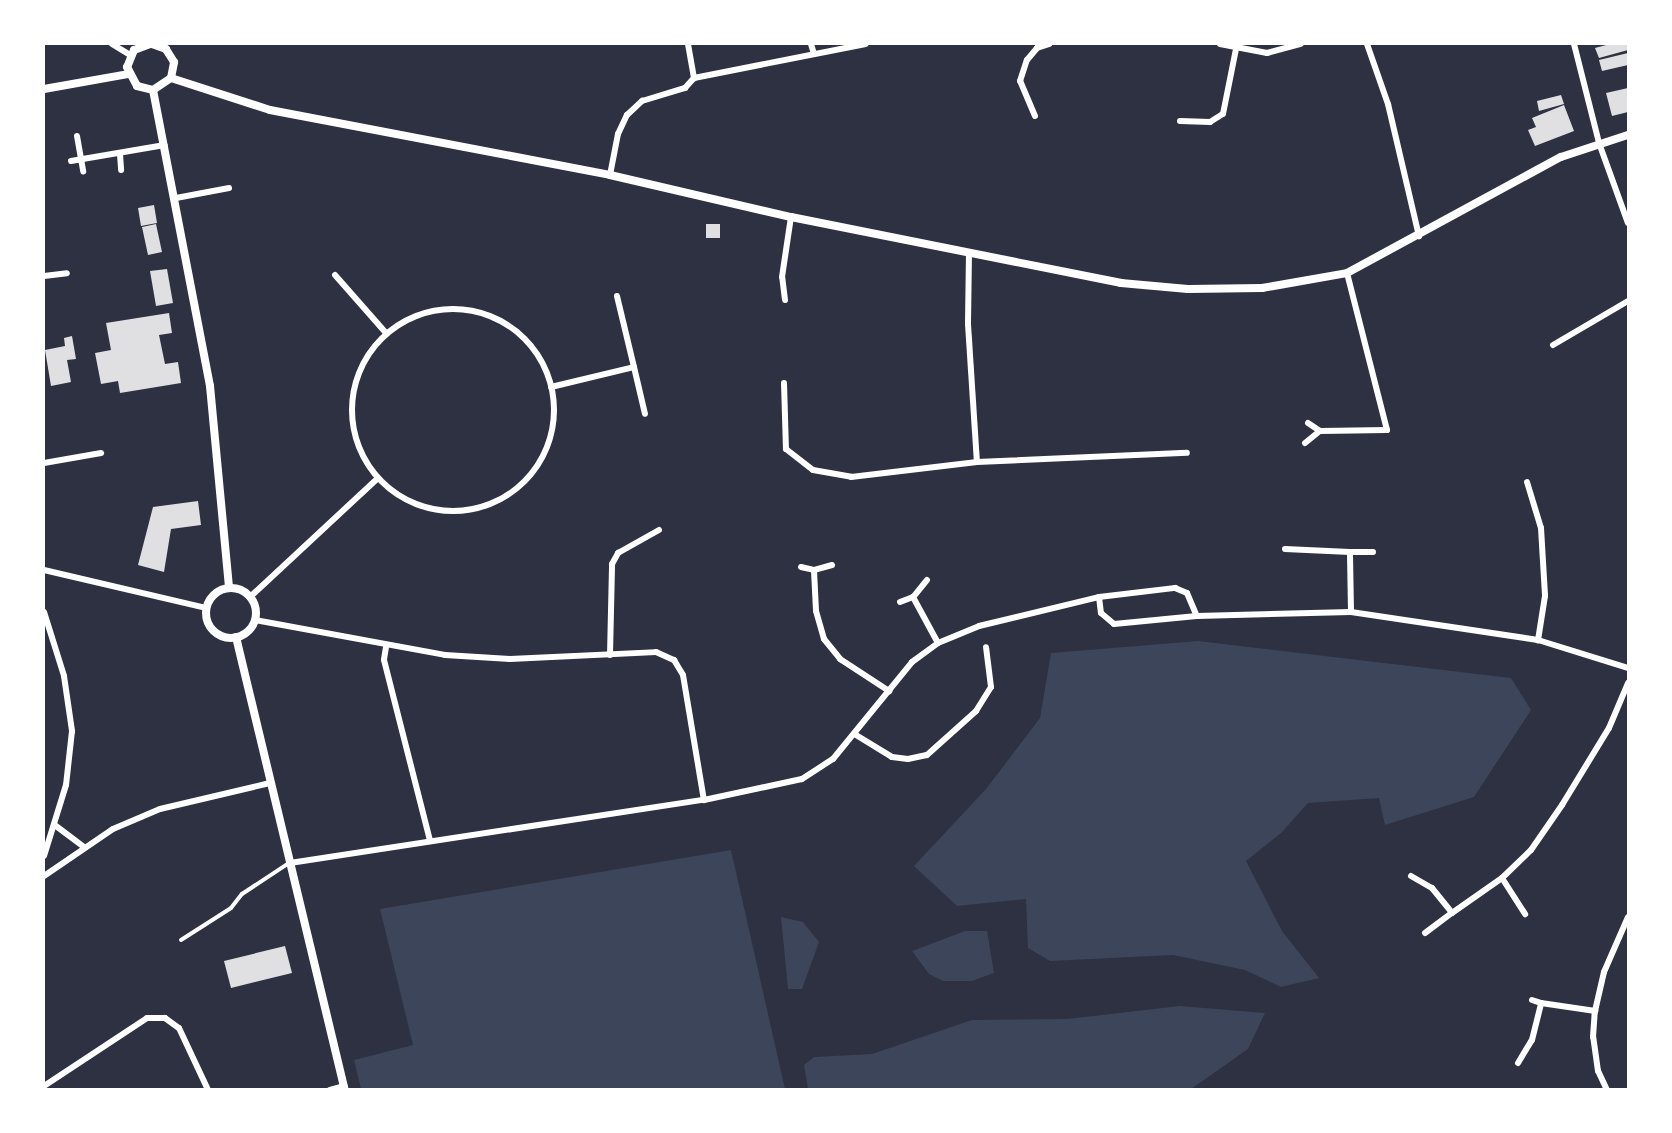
<!DOCTYPE html>
<style>
body{margin:0}
#map{position:relative;width:1672px;height:1133px;overflow:hidden;background:#2d3142;font-family:"IBM Plex Serif",serif}
div>[style]{position:absolute}
[style*='--x']{left:calc(var(--x)*1px);top:calc(var(--y)*1px);width:calc(var(--w)*1px);rotate:calc(var(--a)*1deg)}
.green>*{inset:0;background:#3c4559}
.building>*{inset:0;background:#e0e0e3}
.service>*{height:4px;margin:-2px;padding:0 2px;transform-origin:2px;border-radius:2px;background:#fff}
.minor>*{height:6px;margin:-3px;padding:0 3px;transform-origin:3px;border-radius:3px;background:#fff}
.minor>.ring{margin:-3px;padding:0;box-sizing:content-box;background:none;border:6px solid #fff;border-radius:50%}
.tertiary>*{height:8px;margin:-4px;padding:0 4px;transform-origin:4px;border-radius:4px;background:#fff}
.tertiary>.ring{margin:-4px;padding:0;box-sizing:content-box;background:none;border:8px solid #fff;border-radius:50%}
span{translate:-50% -50%;white-space:nowrap;text-align:center;line-height:1.15;-webkit-text-stroke:4.5px #fff;paint-order:stroke}
.frame{position:absolute;inset:0;border:45px solid #fff;pointer-events:none}
</style>
<div id="map">
<div class="green">
<div style="clip-path:polygon(1198px 641px,1511px 678px,1531px 710px,1474px 797px,1385px 825px,1379px 798px,1308px 803px,1281px 833px,1246px 861px,1282px 931px,1319px 978px,1281px 987px,1245px 970px,1173px 955px,1050px 961px,1028px 948px,1026px 899px,957px 906px,914px 866px,986px 789px,1040px 718px,1051px 653px)"></div>
<div style="clip-path:polygon(731px 850px,785px 1089px,361px 1089px,354px 1060px,413px 1045px,380px 909px)"></div>
<div style="clip-path:polygon(781px 917px,803px 922px,819px 942px,802px 989px,788px 989px)"></div>
<div style="clip-path:polygon(965px 931px,987px 931px,994px 973px,972px 981px,943px 981px,929px 974px,912px 951px)"></div>
<div style="clip-path:polygon(1180px 1006px,1265px 1013px,1248px 1049px,1191px 1089px,808px 1089px,804px 1065px,814px 1057px,872px 1054px,972px 1020px,1067px 1019px)"></div>
</div>
<div class="building">
<div style="clip-path:polygon(1610px 44px,1628px 44px,1628px 50px,1599px 58px,1595px 48px)"></div>
<div style="clip-path:polygon(1628px 53px,1628px 65px,1602px 71px,1599px 60px)"></div>
<div style="clip-path:polygon(1628px 88px,1628px 112px,1612px 116px,1606px 93px)"></div>
<div style="clip-path:polygon(1561px 95px,1564px 104px,1539px 111px,1537px 101px)"></div>
<div style="clip-path:polygon(1564px 105px,1574px 131px,1535px 146px,1528px 130px,1536px 127px,1532px 118px)"></div>
<div style="clip-path:polygon(154px 205px,157px 223px,141px 226px,138px 208px)"></div>
<div style="clip-path:polygon(156px 224px,162px 252px,148px 255px,142px 227px)"></div>
<div style="clip-path:polygon(706px 224px,720px 224px,720px 238px,706px 238px)"></div>
<div style="clip-path:polygon(167px 269px,173px 303px,156px 306px,150px 271px)"></div>
<div style="clip-path:polygon(169px 313px,172px 333px,159px 335px,165px 364px,178px 362px,181px 383px,120px 393px,118px 381px,101px 384px,95px 353px,111px 350px,106px 323px)"></div>
<div style="clip-path:polygon(72px 336px,76px 359px,67px 360px,71px 382px,51px 386px,45px 350px,65px 346px,64px 338px)"></div>
<div style="clip-path:polygon(198px 501px,201px 525px,171px 529px,164px 572px,138px 565px,153px 507px)"></div>
<div style="clip-path:polygon(285px 946px,292px 973px,231px 988px,224px 961px)"></div>
</div>
<div class="service">
<div style="--x:181;--y:940;--w:59;--a:-32.6"></div>
<div style="--x:231;--y:908;--w:18;--a:-52"></div>
<div style="--x:242;--y:894;--w:56;--a:-33.4"></div>
</div>
<div class="minor">
<div style="--x:112;--y:44;--w:21;--a:31"></div>
<div style="--x:688;--y:44;--w:35;--a:80"></div>
<div style="--x:811;--y:44;--w:10;--a:73"></div>
<div style="--x:1220;--y:44;--w:48;--a:10.8"></div>
<div style="--x:1267;--y:53;--w:35;--a:-15"></div>
<div style="--x:1367;--y:44;--w:64;--a:70.7"></div>
<div style="--x:1388;--y:104;--w:136;--a:76.8"></div>
<div style="--x:1574;--y:44;--w:102;--a:75.8"></div>
<div style="--x:1599;--y:143;--w:85;--a:70.1"></div>
<div style="--x:1035;--y:116;--w:38;--a:-113"></div>
<div style="--x:1020;--y:81;--w:22;--a:-72"></div>
<div style="--x:1027;--y:60;--w:16;--a:-50"></div>
<div style="--x:1037;--y:48;--w:13;--a:-18"></div>
<div style="--x:1180;--y:121;--w:30;--a:2"></div>
<div style="--x:1210;--y:122;--w:15;--a:-32"></div>
<div style="--x:1223;--y:114;--w:66;--a:-78.7"></div>
<div style="--x:77;--y:136;--w:36;--a:80"></div>
<div style="--x:120;--y:154;--w:16;--a:86"></div>
<div style="--x:71;--y:161;--w:95;--a:-9.7"></div>
<div style="--x:610;--y:175;--w:42;--a:-79"></div>
<div style="--x:618;--y:134;--w:21;--a:-65"></div>
<div style="--x:627;--y:115;--w:21;--a:-43"></div>
<div style="--x:642;--y:101;--w:45;--a:-16.8"></div>
<div style="--x:685;--y:88;--w:13;--a:-48"></div>
<div style="--x:694;--y:78;--w:175;--a:-11.2"></div>
<div style="--x:176;--y:198;--w:54;--a:-10.7"></div>
<div style="--x:969;--y:252;--w:72;--a:90.8"></div>
<div style="--x:968;--y:324;--w:138;--a:86.3"></div>
<div style="--x:977;--y:462;--w:210;--a:-2.5"></div>
<div style="--x:335;--y:275;--w:77;--a:48.7"></div>
<div style="--x:44;--y:276;--w:23;--a:-7"></div>
<div style="--x:785;--y:300;--w:23;--a:-97"></div>
<div style="--x:782;--y:277;--w:61;--a:-81.5"></div>
<div class="ring" style="left:352px;top:309px;width:196px;height:196px"></div>
<div style="--x:1553;--y:345;--w:87;--a:-30.4"></div>
<div style="--x:634;--y:367;--w:48;--a:76.8"></div>
<div style="--x:784;--y:383;--w:66;--a:88.3"></div>
<div style="--x:786;--y:449;--w:34;--a:38"></div>
<div style="--x:813;--y:470;--w:39;--a:10"></div>
<div style="--x:851;--y:477;--w:127;--a:-6.8"></div>
<div style="--x:551;--y:387;--w:85;--a:-13.5"></div>
<div style="--x:634;--y:367;--w:73;--a:-103.5"></div>
<div style="--x:1308;--y:423;--w:14;--a:34"></div>
<div style="--x:1320;--y:431;--w:67;--a:-0.9"></div>
<div style="--x:1387;--y:430;--w:162;--a:-104.3"></div>
<div style="--x:1305;--y:443;--w:19;--a:-39"></div>
<div style="--x:44;--y:463;--w:58;--a:-10"></div>
<div style="--x:1527;--y:482;--w:48;--a:73.1"></div>
<div style="--x:1541;--y:528;--w:68;--a:86.6"></div>
<div style="--x:1545;--y:596;--w:45;--a:99"></div>
<div style="--x:1285;--y:549;--w:65;--a:2.6"></div>
<div style="--x:832;--y:565;--w:19;--a:164"></div>
<div style="--x:814;--y:570;--w:41;--a:87.2"></div>
<div style="--x:816;--y:611;--w:29;--a:74"></div>
<div style="--x:824;--y:639;--w:26;--a:51"></div>
<div style="--x:840;--y:659;--w:59;--a:33.1"></div>
<div style="--x:801;--y:567;--w:13;--a:13"></div>
<div style="--x:44;--y:570;--w:166;--a:13.2"></div>
<div style="--x:927;--y:580;--w:22;--a:129"></div>
<div style="--x:913;--y:597;--w:52;--a:61.5"></div>
<div style="--x:250;--y:597;--w:173;--a:-42.9"></div>
<div style="--x:1099;--y:597;--w:16;--a:83"></div>
<div style="--x:1101;--y:613;--w:17;--a:40"></div>
<div style="--x:1114;--y:624;--w:83;--a:-5.5"></div>
<div style="--x:900;--y:602;--w:14;--a:-21"></div>
<div style="--x:44;--y:612;--w:67;--a:72.6"></div>
<div style="--x:64;--y:676;--w:56;--a:81.7"></div>
<div style="--x:72;--y:731;--w:54;--a:96.3"></div>
<div style="--x:66;--y:785;--w:74;--a:107.2"></div>
<div style="--x:1351;--y:612;--w:60;--a:-91"></div>
<div style="--x:1350;--y:552;--w:23;--a:0"></div>
<div style="--x:255;--y:620;--w:193;--a:10.4"></div>
<div style="--x:445;--y:655;--w:65;--a:3.5"></div>
<div style="--x:510;--y:659;--w:146;--a:-2.7"></div>
<div style="--x:656;--y:652;--w:20;--a:24"></div>
<div style="--x:674;--y:660;--w:17;--a:59"></div>
<div style="--x:683;--y:675;--w:127;--a:80.5"></div>
<div style="--x:386;--y:647;--w:13;--a:99"></div>
<div style="--x:384;--y:660;--w:187;--a:75.7"></div>
<div style="--x:610;--y:655;--w:91;--a:-88.7"></div>
<div style="--x:612;--y:564;--w:13;--a:-61"></div>
<div style="--x:618;--y:553;--w:47;--a:-29.3"></div>
<div style="--x:856;--y:735;--w:42;--a:31.4"></div>
<div style="--x:892;--y:757;--w:16;--a:7"></div>
<div style="--x:908;--y:759;--w:19;--a:-12"></div>
<div style="--x:927;--y:755;--w:66;--a:-41.9"></div>
<div style="--x:976;--y:711;--w:28;--a:-58"></div>
<div style="--x:991;--y:687;--w:40;--a:-97.1"></div>
<div style="--x:56;--y:826;--w:34;--a:37"></div>
<div style="--x:290;--y:863;--w:419;--a:-8.7"></div>
<div style="--x:704;--y:800;--w:100;--a:-12.1"></div>
<div style="--x:802;--y:779;--w:37;--a:-33"></div>
<div style="--x:833;--y:759;--w:125;--a:-50.8"></div>
<div style="--x:912;--y:662;--w:32;--a:-36"></div>
<div style="--x:938;--y:643;--w:44;--a:-22.5"></div>
<div style="--x:979;--y:626;--w:123;--a:-13.6"></div>
<div style="--x:1099;--y:597;--w:77;--a:-6.8"></div>
<div style="--x:1175;--y:588;--w:13;--a:23"></div>
<div style="--x:1187;--y:593;--w:25;--a:67"></div>
<div style="--x:1197;--y:616;--w:154;--a:-1.5"></div>
<div style="--x:1351;--y:612;--w:189;--a:8.5"></div>
<div style="--x:1538;--y:640;--w:94;--a:17.3"></div>
<div style="--x:44;--y:876;--w:83;--a:-34.3"></div>
<div style="--x:113;--y:829;--w:51;--a:-23.1"></div>
<div style="--x:160;--y:809;--w:113;--a:-13.3"></div>
<div style="--x:1411;--y:876;--w:24;--a:30"></div>
<div style="--x:1432;--y:888;--w:32;--a:51"></div>
<div style="--x:1452;--y:913;--w:61;--a:-35"></div>
<div style="--x:1502;--y:878;--w:40;--a:-44"></div>
<div style="--x:1531;--y:850;--w:55;--a:-55.4"></div>
<div style="--x:1562;--y:805;--w:90;--a:-58.6"></div>
<div style="--x:1609;--y:728;--w:49;--a:-67.1"></div>
<div style="--x:1502;--y:878;--w:43;--a:57.4"></div>
<div style="--x:1425;--y:933;--w:34;--a:-37"></div>
<div style="--x:1532;--y:1000;--w:9;--a:18"></div>
<div style="--x:1518;--y:1063;--w:27;--a:-59"></div>
<div style="--x:1532;--y:1040;--w:38;--a:-76"></div>
<div style="--x:1541;--y:1003;--w:55;--a:8.4"></div>
<div style="--x:44;--y:1086;--w:123;--a:-33.4"></div>
<div style="--x:147;--y:1018;--w:18;--a:0"></div>
<div style="--x:165;--y:1018;--w:17;--a:36"></div>
<div style="--x:179;--y:1028;--w:68;--a:64.9"></div>
<div style="--x:330;--y:1090;--w:15;--a:-16"></div>
<div style="--x:1607;--y:1090;--w:21;--a:-115"></div>
<div style="--x:1598;--y:1071;--w:34;--a:-98"></div>
<div style="--x:1593;--y:1037;--w:26;--a:-86"></div>
<div style="--x:1595;--y:1011;--w:40;--a:-77"></div>
<div style="--x:1604;--y:972;--w:60;--a:-66.4"></div>
</div>
<div class="tertiary">
<div style="--x:150;--y:44;--w:17;--a:159"></div>
<div style="--x:134;--y:50;--w:18;--a:112"></div>
<div style="--x:127;--y:67;--w:21;--a:62"></div>
<div style="--x:137;--y:86;--w:16;--a:14"></div>
<div style="--x:153;--y:90;--w:22;--a:-34"></div>
<div style="--x:171;--y:78;--w:16;--a:-79"></div>
<div style="--x:174;--y:62;--w:15;--a:-122"></div>
<div style="--x:166;--y:49;--w:15;--a:-160"></div>
<div style="--x:171;--y:78;--w:104;--a:17.9"></div>
<div style="--x:270;--y:110;--w:346;--a:10.8"></div>
<div style="--x:610;--y:175;--w:186;--a:13.1"></div>
<div style="--x:791;--y:217;--w:337;--a:11.3"></div>
<div style="--x:1121;--y:283;--w:67;--a:5.1"></div>
<div style="--x:1188;--y:289;--w:74;--a:-0.8"></div>
<div style="--x:1262;--y:288;--w:86;--a:-10"></div>
<div style="--x:1347;--y:273;--w:243;--a:-28.5"></div>
<div style="--x:1561;--y:157;--w:71;--a:-18.2"></div>
<div style="--x:44;--y:89;--w:85;--a:-10.1"></div>
<div style="--x:153;--y:90;--w:301;--a:79.1"></div>
<div style="--x:210;--y:386;--w:203;--a:84.6"></div>
<div class="ring" style="left:206px;top:588px;width:42px;height:42px"></div>
<div style="--x:236;--y:637;--w:466;--a:76.5"></div>
</div>
<div class="frame"></div>
</div>
